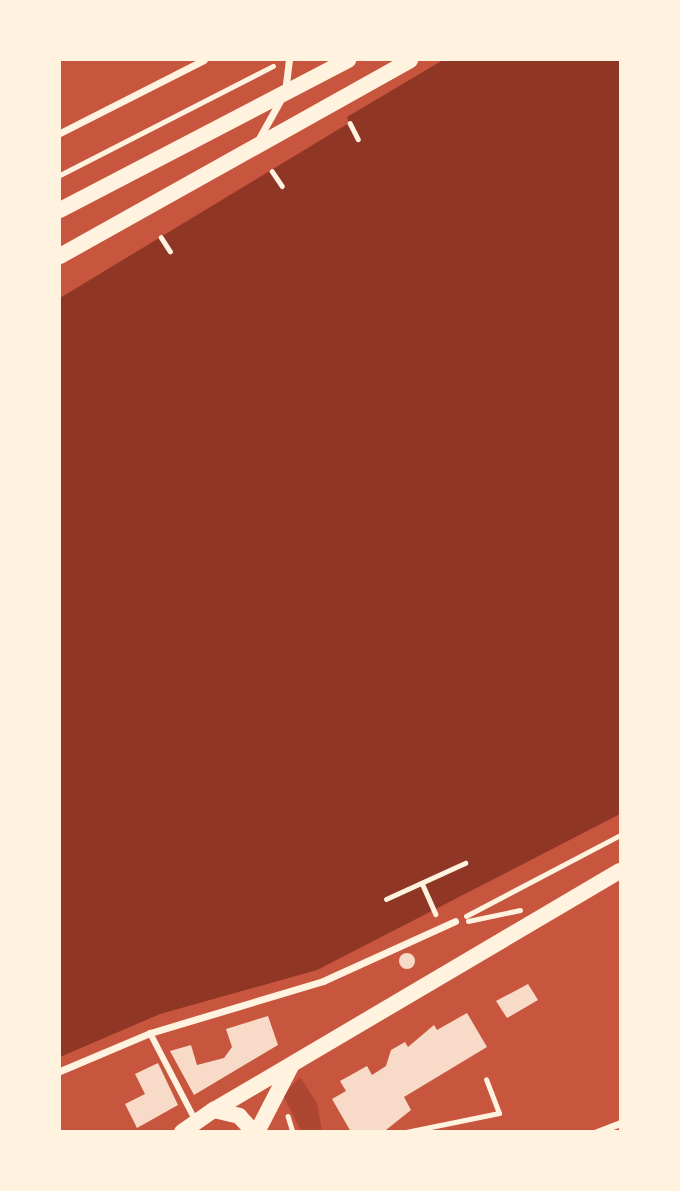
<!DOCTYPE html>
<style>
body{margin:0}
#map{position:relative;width:680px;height:1191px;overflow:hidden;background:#c8553d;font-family:Spectral,serif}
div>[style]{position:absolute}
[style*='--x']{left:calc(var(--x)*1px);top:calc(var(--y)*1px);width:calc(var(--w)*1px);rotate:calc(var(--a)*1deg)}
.green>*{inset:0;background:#ae4732}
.water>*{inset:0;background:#8f3625}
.building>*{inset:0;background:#f7dbc8}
.round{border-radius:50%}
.path>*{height:4.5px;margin:-2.25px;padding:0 2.25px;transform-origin:2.25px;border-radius:2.25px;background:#fff3e0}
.service>*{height:5px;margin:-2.5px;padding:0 2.5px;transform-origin:2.5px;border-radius:2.5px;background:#fff3e0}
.pedestrian>*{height:6px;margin:-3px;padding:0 3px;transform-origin:3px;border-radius:3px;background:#fff3e0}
.minor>*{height:7px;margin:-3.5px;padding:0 3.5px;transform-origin:3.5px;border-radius:3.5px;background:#fff3e0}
.primary>*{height:16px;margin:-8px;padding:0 8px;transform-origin:8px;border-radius:8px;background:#fff3e0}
span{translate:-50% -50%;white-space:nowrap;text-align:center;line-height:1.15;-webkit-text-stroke:5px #fff3e0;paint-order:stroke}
.frame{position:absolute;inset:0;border:61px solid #fff3e0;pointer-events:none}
</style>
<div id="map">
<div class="green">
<div style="clip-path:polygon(300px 1077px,317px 1103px,322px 1131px,301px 1131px,283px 1095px)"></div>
</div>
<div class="water">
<div style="clip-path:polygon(443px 60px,620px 60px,620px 814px,317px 970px,160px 1014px,60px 1057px,60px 298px,349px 123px,347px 117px)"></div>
</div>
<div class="building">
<div class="round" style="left:399px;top:953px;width:16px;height:16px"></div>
<div style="clip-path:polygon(528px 984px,538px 1000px,507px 1018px,496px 1001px)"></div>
<div style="clip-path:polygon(467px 1013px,487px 1047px,404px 1097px,411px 1110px,386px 1130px,351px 1132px,332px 1099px,346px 1091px,340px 1081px,367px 1066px,372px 1075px,386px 1066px,391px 1050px,405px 1042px,408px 1047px,434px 1025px,437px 1030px)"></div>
<div style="clip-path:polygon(268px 1016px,278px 1045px,194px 1095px,170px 1051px,191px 1045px,197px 1065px,224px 1058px,232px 1047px,226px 1029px)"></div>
<div style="clip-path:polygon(158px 1063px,178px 1105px,137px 1128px,125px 1104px,145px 1094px,135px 1074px)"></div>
</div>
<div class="path">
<div style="--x:350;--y:123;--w:18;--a:63"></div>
<div style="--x:272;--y:171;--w:18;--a:56"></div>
<div style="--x:60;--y:175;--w:239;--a:-27.1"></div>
<div style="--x:161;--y:237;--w:17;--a:57"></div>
<div style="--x:422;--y:883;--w:34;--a:66"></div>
<div style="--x:386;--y:899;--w:87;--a:-24.5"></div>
<div style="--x:466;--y:916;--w:174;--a:-27.7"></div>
<div style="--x:468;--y:921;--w:53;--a:-11.9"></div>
<div style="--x:288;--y:1116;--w:17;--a:73"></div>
</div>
<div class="service">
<div style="--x:406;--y:1132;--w:95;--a:-11.5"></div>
<div style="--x:499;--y:1113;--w:36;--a:-111"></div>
</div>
<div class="pedestrian">
<div style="--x:150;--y:1033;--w:96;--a:62.6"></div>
</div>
<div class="minor">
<div style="--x:60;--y:133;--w:161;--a:-26.9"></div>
<div style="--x:257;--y:142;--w:57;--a:-60.8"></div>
<div style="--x:285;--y:92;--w:32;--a:-83"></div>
<div style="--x:60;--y:1071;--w:98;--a:-22.9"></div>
<div style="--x:150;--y:1033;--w:181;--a:-16.7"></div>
<div style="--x:323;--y:981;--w:145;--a:-24.4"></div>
<div style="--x:597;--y:1132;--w:25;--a:-21"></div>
</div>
<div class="primary">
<div style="--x:60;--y:210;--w:325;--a:-27.5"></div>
<div style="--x:60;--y:256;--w:401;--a:-29.2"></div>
<div style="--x:214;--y:1110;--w:471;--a:-30.5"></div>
<div style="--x:182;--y:1132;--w:39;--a:-35"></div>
<div style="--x:214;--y:1110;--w:26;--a:13"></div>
<div style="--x:239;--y:1116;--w:22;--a:47"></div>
<div style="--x:257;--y:1132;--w:74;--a:-62.7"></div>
</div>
<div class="frame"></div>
</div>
